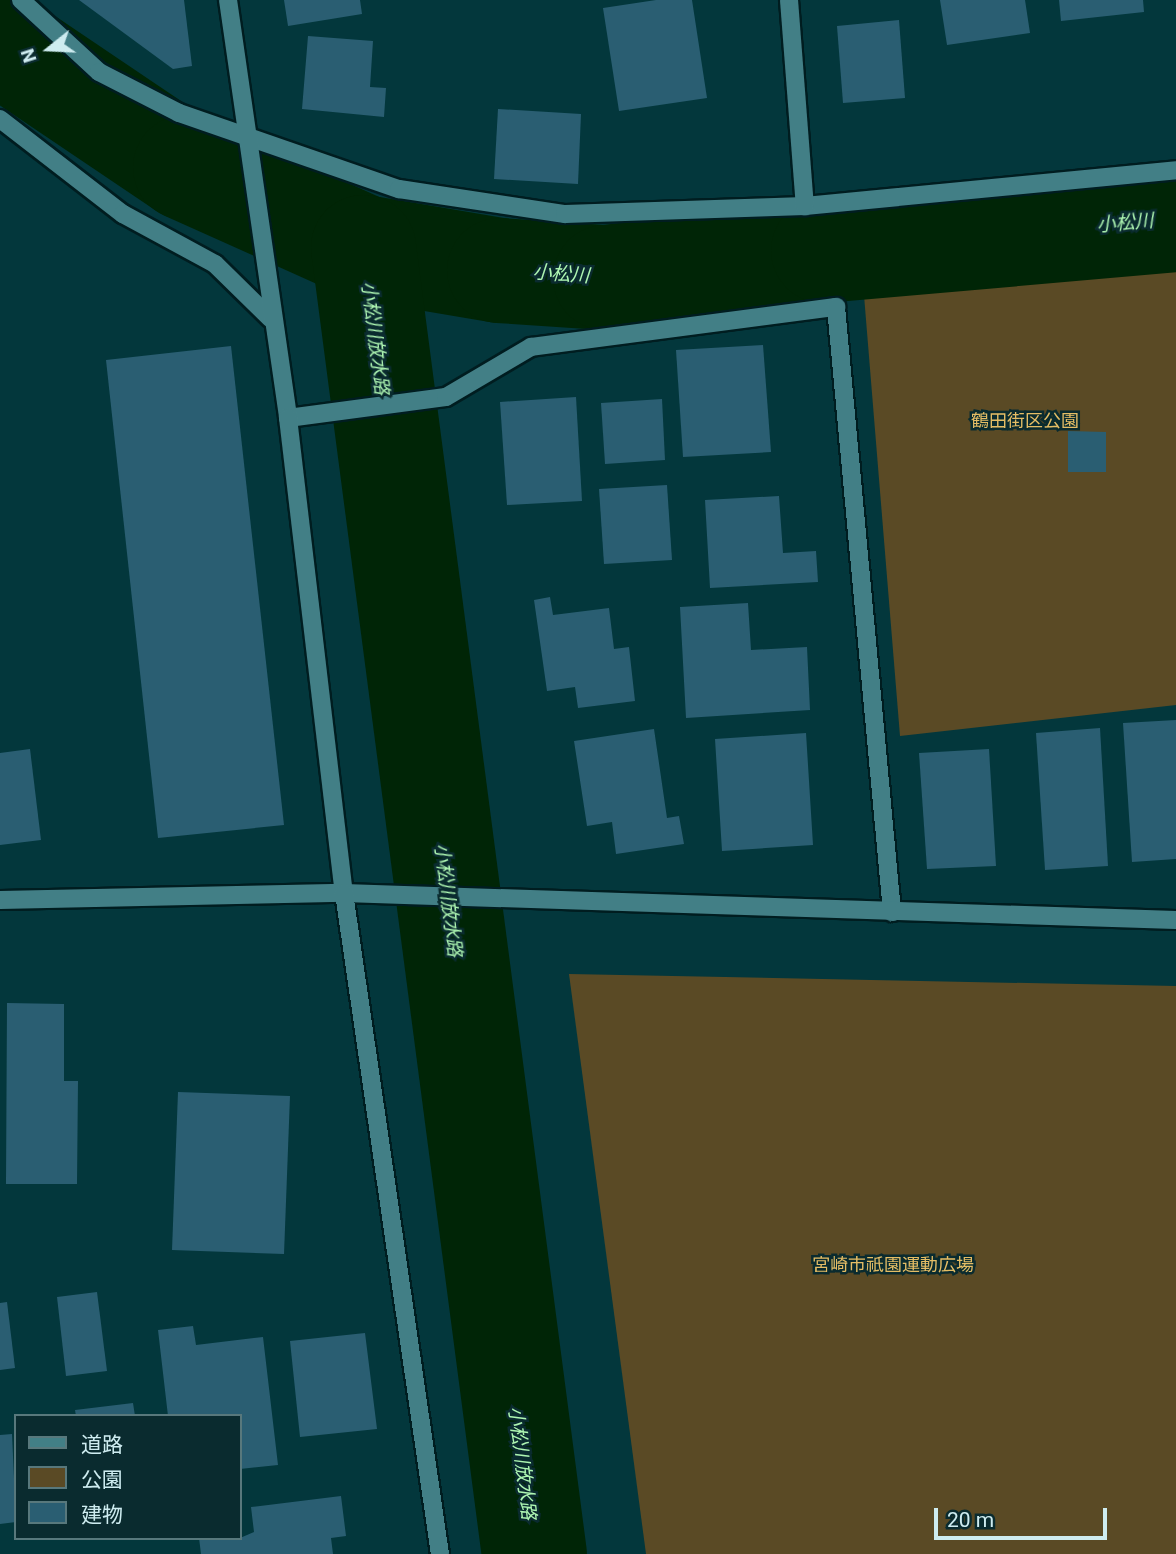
<!DOCTYPE html>
<meta charset="utf-8">
<style>
body{margin:0}
#map{position:relative;width:1176px;height:1554px;overflow:hidden;background:#03373c;font-family:Roboto,"Noto Sans JP",sans-serif}
div>[style]{position:absolute}
[style*='--x']{left:calc(var(--x)*1px);top:calc(var(--y)*1px);width:calc(var(--w)*1px);rotate:calc(var(--a)*1deg)}
.green>*{inset:0;background:#5a4a25}
.river>*{height:105px;margin:-52.5px;padding:0 52.5px;transform-origin:52.5px;border-radius:52.5px;background:#002506}
.building>*{inset:0;background:#2a5e72}
.roads{filter:drop-shadow(2px 0 #001d20) drop-shadow(-2px 0 #001d20) drop-shadow(0 2px #001d20) drop-shadow(0 -2px #001d20)}
.minor>*{height:18px;margin:-9px;padding:0 9px;transform-origin:9px;border-radius:9px;background:#427f86}
.tertiary>*{height:18px;margin:-9px;padding:0 9px;transform-origin:9px;border-radius:9px;background:#427f86}
span{translate:-50% -50%;white-space:nowrap;text-align:center;line-height:1.15;-webkit-text-stroke:5px #0a2b2f;paint-order:stroke}
.park-label{font-size:18px;color:#e4bd65}
.water-label{font-size:19px;color:#aef6b2;font-style:italic}
.legend{position:absolute;left:14px;top:1414px;width:228px;height:126px;box-sizing:border-box;background:#0a2b2f;border:2px solid #58787c;margin:0;padding:9px 12px;list-style:none;font-size:21px;color:#ceecf0}
.legend li{display:flex;align-items:center;gap:14px;height:35px}
.legend b{width:35px;border:2px solid #58787c}
.north{position:absolute;left:14px;top:14px;width:70px;height:70px;-webkit-text-stroke:5px #0a2b2f;paint-order:stroke;rotate:252deg;font-size:19px;font-weight:700;line-height:28px;text-align:center;color:#ceecf0}
.north::after{content:'';display:block;margin:auto;width:24px;height:32px;background:#ceecf0;clip-path:polygon(50% 0,100% 100%,50% 72%,0 100%)}
.scale{position:absolute;left:934px;top:1508px;width:173px;height:32px;box-sizing:border-box;border:4px solid #ceecf0;border-top:0;padding-left:9px;font-size:21px;line-height:24px;white-space:nowrap;color:#ceecf0;-webkit-text-stroke:5px #0a2b2f;paint-order:stroke}
</style>
<div id="map">
<div class="green">
<div style="clip-path:polygon(1176px 259px,1176px 705px,900px 736px,863px 283px)"></div>
<div style="clip-path:polygon(569px 974px,1176px 986px,1176px 1554px,646px 1554px)"></div>
</div>
<div class="river">
<div style="--x:0;--y:42;--w:223;--a:34"></div>
<div style="--x:185;--y:167;--w:195;--a:24.2"></div>
<div style="--x:363;--y:247;--w:138;--a:9.6"></div>
<div style="--x:499;--y:270;--w:106;--a:3.8"></div>
<div style="--x:605;--y:277;--w:220;--a:-7.1"></div>
<div style="--x:823;--y:250;--w:354;--a:-5"></div>
<div style="--x:363;--y:247;--w:1318;--a:82.55"></div>
</div>
<div class="building">
<div style="clip-path:polygon(79px 0,184px 0,192px 66px,173px 69px)"></div>
<div style="clip-path:polygon(284px 0,360px 0,362px 14px,288px 26px)"></div>
<div style="clip-path:polygon(656px 0,692px 0,707px 98px,619px 111px,603px 8px)"></div>
<div style="clip-path:polygon(940px 0,1025px 0,1030px 33px,947px 45px)"></div>
<div style="clip-path:polygon(1059px 0,1143px 0,1144px 12px,1061px 21px)"></div>
<div style="clip-path:polygon(899px 20px,905px 98px,843px 103px,837px 26px)"></div>
<div style="clip-path:polygon(308px 36px,373px 41px,370px 87px,386px 88px,384px 117px,302px 109px)"></div>
<div style="clip-path:polygon(498px 109px,581px 114px,578px 184px,494px 179px)"></div>
<div style="clip-path:polygon(763px 345px,771px 452px,683px 457px,676px 350px)"></div>
<div style="clip-path:polygon(231px 346px,284px 825px,158px 838px,106px 360px)"></div>
<div style="clip-path:polygon(576px 397px,582px 501px,507px 505px,500px 402px)"></div>
<div style="clip-path:polygon(662px 399px,665px 460px,605px 464px,601px 403px)"></div>
<div style="clip-path:polygon(1068px 431px,1106px 432px,1106px 472px,1068px 472px)"></div>
<div style="clip-path:polygon(667px 485px,672px 560px,604px 564px,599px 489px)"></div>
<div style="clip-path:polygon(779px 496px,783px 553px,816px 551px,818px 582px,710px 588px,705px 500px)"></div>
<div style="clip-path:polygon(550px 597px,553px 615px,609px 608px,614px 649px,629px 647px,635px 701px,578px 708px,575px 687px,547px 691px,534px 600px)"></div>
<div style="clip-path:polygon(748px 603px,751px 650px,807px 647px,810px 710px,686px 718px,680px 607px)"></div>
<div style="clip-path:polygon(1176px 720px,1176px 859px,1132px 862px,1123px 723px)"></div>
<div style="clip-path:polygon(1100px 728px,1108px 866px,1045px 870px,1036px 733px)"></div>
<div style="clip-path:polygon(654px 729px,667px 818px,679px 816px,684px 844px,616px 854px,612px 822px,587px 826px,574px 741px)"></div>
<div style="clip-path:polygon(806px 733px,813px 845px,722px 851px,715px 739px)"></div>
<div style="clip-path:polygon(30px 749px,41px 840px,0 845px,0 753px)"></div>
<div style="clip-path:polygon(989px 749px,996px 866px,927px 869px,919px 753px)"></div>
<div style="clip-path:polygon(7px 1003px,64px 1004px,64px 1081px,78px 1081px,77px 1184px,6px 1184px)"></div>
<div style="clip-path:polygon(178px 1092px,290px 1096px,284px 1254px,172px 1250px)"></div>
<div style="clip-path:polygon(97px 1292px,107px 1371px,66px 1376px,57px 1297px)"></div>
<div style="clip-path:polygon(7px 1302px,15px 1368px,0 1370px,0 1303px)"></div>
<div style="clip-path:polygon(193px 1326px,196px 1345px,263px 1337px,278px 1465px,240px 1469px,240px 1416px,168px 1416px,158px 1330px)"></div>
<div style="clip-path:polygon(365px 1333px,377px 1429px,300px 1437px,290px 1341px)"></div>
<div style="clip-path:polygon(133px 1403px,135px 1416px,76px 1416px,75px 1410px)"></div>
<div style="clip-path:polygon(12px 1434px,16px 1522px,0 1524px,0 1435px)"></div>
<div style="clip-path:polygon(341px 1496px,346px 1536px,331px 1538px,333px 1554px,201px 1554px,199px 1538px,240px 1538px,254px 1532px,251px 1507px)"></div>
</div>
<div class="roads">
<div class="minor">
<div style="--x:21;--y:0;--w:106;--a:42.7"></div>
<div style="--x:99;--y:72;--w:90;--a:27.1"></div>
<div style="--x:179;--y:113;--w:233;--a:19.1"></div>
<div style="--x:399;--y:189;--w:168;--a:8.6"></div>
<div style="--x:565;--y:214;--w:240;--a:-1.9"></div>
<div style="--x:805;--y:206;--w:373;--a:-5.5"></div>
<div style="--x:789;--y:0;--w:207;--a:85.6"></div>
<div style="--x:0;--y:119;--w:155;--a:37.7"></div>
<div style="--x:123;--y:214;--w:105;--a:28.5"></div>
<div style="--x:215;--y:264;--w:78;--a:44.5"></div>
<div style="--x:288;--y:418;--w:159;--a:-7.6"></div>
<div style="--x:446;--y:397;--w:99;--a:-30.5"></div>
<div style="--x:531;--y:347;--w:308;--a:-7.5"></div>
<div style="--x:836;--y:307;--w:608;--a:84.71"></div>
<div style="--x:0;--y:900;--w:344;--a:-1.2"></div>
<div style="--x:344;--y:893;--w:832;--a:1.86"></div>
</div>
<div class="tertiary">
<div style="--x:228;--y:0;--w:422;--a:81.8"></div>
<div style="--x:288;--y:418;--w:478;--a:83.3"></div>
<div style="--x:344;--y:893;--w:668;--a:81.74"></div>
</div>
</div>
<div class="park-label">
<span style="left:1025px;top:421px">鶴田街区公園</span>
<span style="left:893px;top:1265px">宮崎市祇園運動広場</span>
</div>
<div class="water-label">
<span style="left:1125px;top:223px;rotate:-5deg">小松川</span>
<span style="left:561px;top:274px;rotate:4deg">小松川</span>
<span style="left:375px;top:338px;rotate:83deg">小松川放水路</span>
<span style="left:448px;top:900px;rotate:83deg">小松川放水路</span>
<span style="left:522px;top:1463px;rotate:83deg">小松川放水路</span>
</div>
<ul class="legend">
<li><b style="height:9px;background:#427f86"></b>道路</li>
<li><b style="height:19px;background:#5a4a25"></b>公園</li>
<li><b style="height:19px;background:#2a5e72"></b>建物</li>
</ul>
<div class="north">N</div>
<div class="scale">20 m</div>
</div>
